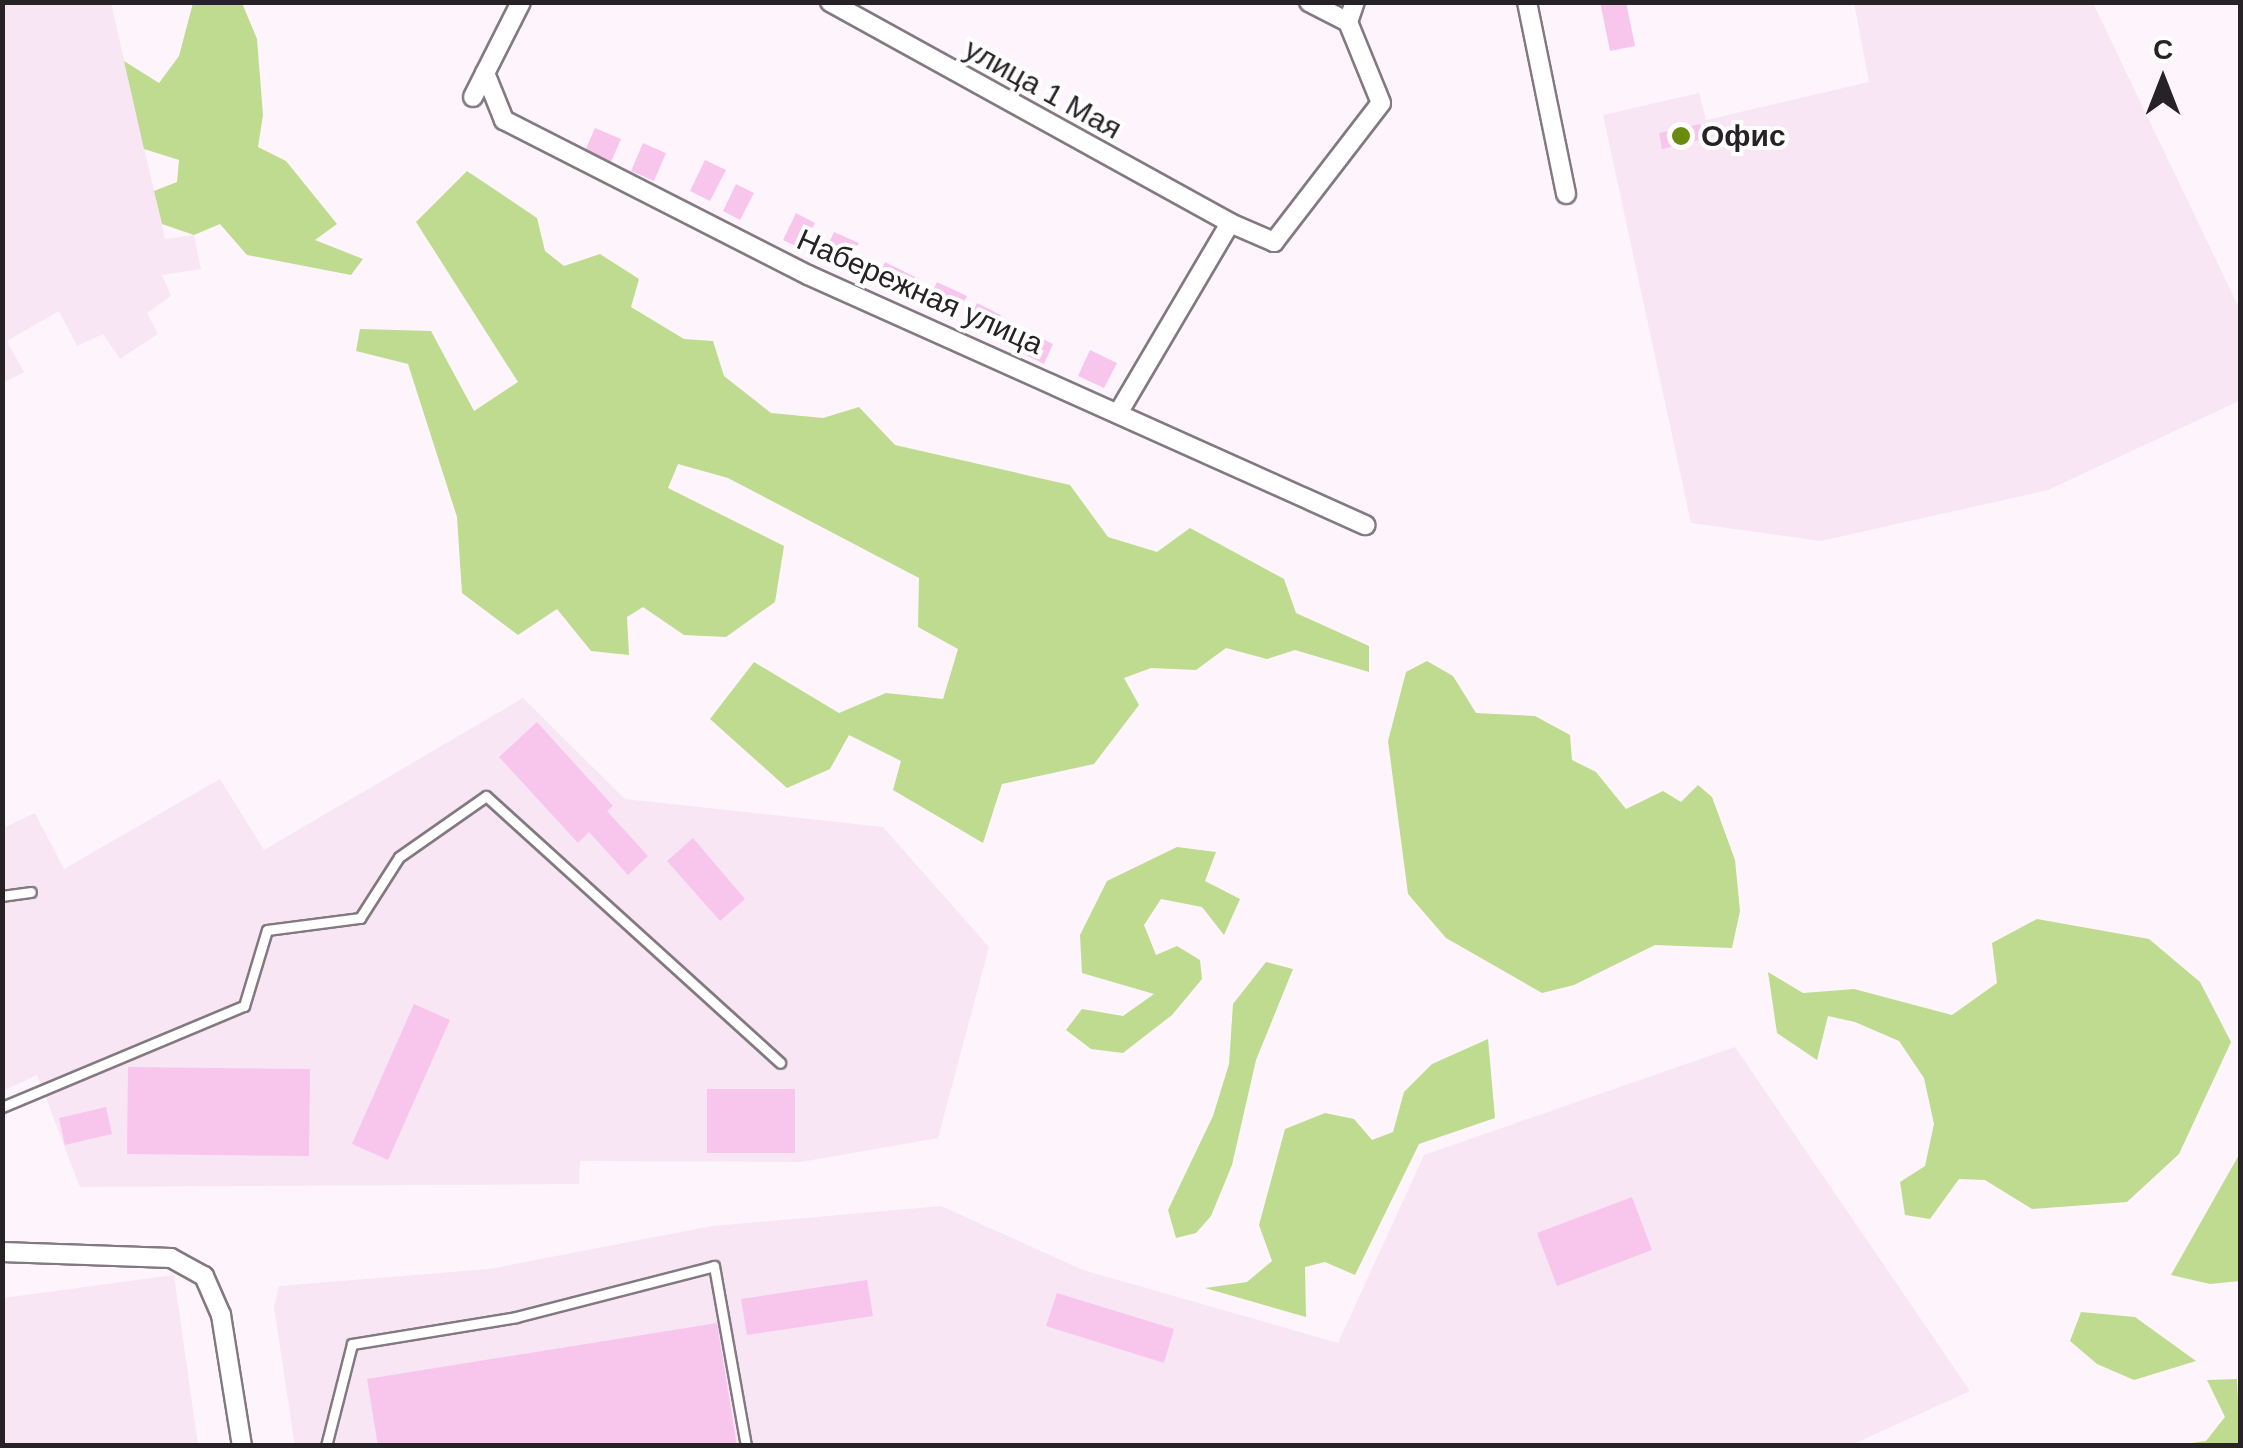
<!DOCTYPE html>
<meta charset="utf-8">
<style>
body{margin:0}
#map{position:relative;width:2243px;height:1448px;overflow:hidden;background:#fef5fc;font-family:Arial,sans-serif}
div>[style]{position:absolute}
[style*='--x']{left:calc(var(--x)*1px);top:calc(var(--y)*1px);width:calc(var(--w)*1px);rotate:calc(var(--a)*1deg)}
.built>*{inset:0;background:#f8e6f4}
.green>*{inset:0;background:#bedb8f}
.building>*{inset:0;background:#f8c6ed}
.roads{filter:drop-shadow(2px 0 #837981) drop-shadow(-2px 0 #837981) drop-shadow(0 2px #837981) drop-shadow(0 -2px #837981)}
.service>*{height:9px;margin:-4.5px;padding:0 4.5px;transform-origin:4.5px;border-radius:4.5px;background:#fff}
.minor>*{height:18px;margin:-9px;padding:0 9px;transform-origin:9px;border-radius:9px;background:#fff}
.dots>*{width:28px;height:28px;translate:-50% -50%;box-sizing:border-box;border:5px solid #fff;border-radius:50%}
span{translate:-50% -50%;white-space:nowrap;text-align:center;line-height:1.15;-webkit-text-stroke:8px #fff;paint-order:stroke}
.street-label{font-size:30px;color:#262225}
.poi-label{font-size:30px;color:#262225;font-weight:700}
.left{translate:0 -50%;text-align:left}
.frame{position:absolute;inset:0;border:5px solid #262225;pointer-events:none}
.north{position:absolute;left:2113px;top:30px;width:100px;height:100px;-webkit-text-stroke:8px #fff;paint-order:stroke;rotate:0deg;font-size:28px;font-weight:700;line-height:40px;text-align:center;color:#262225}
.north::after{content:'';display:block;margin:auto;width:35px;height:45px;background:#262225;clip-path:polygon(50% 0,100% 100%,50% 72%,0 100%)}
</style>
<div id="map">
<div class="built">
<div style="clip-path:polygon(3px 2px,111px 3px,165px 239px,194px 235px,201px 269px,162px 275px,171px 296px,147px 313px,158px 334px,120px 359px,103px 334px,77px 346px,59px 311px,7px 341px,24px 372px,3px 383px)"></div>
<div style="clip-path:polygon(1854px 3px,2093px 3px,2240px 310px,2239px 401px,2048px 490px,1821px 541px,1691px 523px,1603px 115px,1699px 93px,1706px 120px,1869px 82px)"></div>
<div style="clip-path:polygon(523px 698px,625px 799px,883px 827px,989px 947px,938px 1138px,801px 1162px,580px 1161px,579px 1184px,80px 1187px,37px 1075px,3px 1091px,3px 828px,35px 813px,64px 869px,220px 779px,264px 850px)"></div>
<div style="clip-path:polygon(1735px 1047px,1970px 1391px,1849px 1446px,295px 1446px,274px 1307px,279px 1286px,489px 1269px,712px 1226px,941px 1206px,1083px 1270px,1338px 1343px,1424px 1155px)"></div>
<div style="clip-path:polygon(174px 1275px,198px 1445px,3px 1445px,3px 1298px)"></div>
</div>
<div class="green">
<div style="clip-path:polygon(193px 3px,242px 3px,257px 39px,263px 115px,258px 147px,286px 161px,337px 224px,315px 240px,363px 259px,351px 275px,247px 255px,220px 224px,194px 235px,162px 224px,154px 191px,177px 182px,179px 160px,144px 149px,124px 61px,159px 83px,179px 56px)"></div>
<div style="clip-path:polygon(467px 171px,537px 218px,545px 251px,564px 266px,600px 254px,639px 279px,631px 307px,684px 339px,713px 341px,724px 376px,771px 413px,823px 418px,859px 407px,895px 445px,1070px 485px,1108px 537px,1157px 552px,1190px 528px,1284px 579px,1296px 613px,1369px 646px,1369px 672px,1295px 650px,1267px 659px,1226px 648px,1196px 670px,1151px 668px,1124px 678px,1139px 705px,1094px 764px,1002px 784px,983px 843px,893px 790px,901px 761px,849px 735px,830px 769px,787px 788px,710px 719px,754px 662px,839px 713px,886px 693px,943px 699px,958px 649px,918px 627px,919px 578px,728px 478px,678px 464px,668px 488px,784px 546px,775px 602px,726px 637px,684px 635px,643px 607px,627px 617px,629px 655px,591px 651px,557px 609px,518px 635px,462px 593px,457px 517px,408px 364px,356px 351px,360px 329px,431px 331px,474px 411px,518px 382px,416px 222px)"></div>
<div style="clip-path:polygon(1427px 661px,1453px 676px,1476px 713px,1535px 716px,1570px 735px,1572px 760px,1596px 772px,1626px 809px,1663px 791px,1681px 802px,1698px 785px,1712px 797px,1735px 860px,1740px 911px,1732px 948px,1655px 945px,1574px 985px,1542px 993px,1446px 938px,1408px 894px,1388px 741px,1406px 672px)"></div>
<div style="clip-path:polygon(1177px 847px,1216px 852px,1205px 881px,1240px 899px,1224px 935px,1202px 907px,1161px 899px,1144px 925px,1156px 955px,1177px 946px,1200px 960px,1202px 979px,1172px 1015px,1123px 1053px,1091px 1049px,1066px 1030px,1082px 1009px,1123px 1016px,1154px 994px,1082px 973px,1080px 935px,1107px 881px)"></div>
<div style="clip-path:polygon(2037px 919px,2149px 939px,2200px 982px,2231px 1042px,2179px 1154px,2127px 1202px,2032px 1209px,1985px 1180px,1959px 1179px,1930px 1219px,1905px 1215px,1900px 1182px,1925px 1166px,1934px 1124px,1924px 1078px,1899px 1041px,1855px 1022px,1828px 1016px,1817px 1060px,1777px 1033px,1768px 972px,1803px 993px,1854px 989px,1952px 1015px,1997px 983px,1992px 943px)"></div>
<div style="clip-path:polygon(1266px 962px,1293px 969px,1256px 1060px,1232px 1165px,1211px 1216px,1196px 1233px,1176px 1238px,1168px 1210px,1213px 1116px,1229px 1064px,1233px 1004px)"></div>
<div style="clip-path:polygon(1488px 1039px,1495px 1118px,1419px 1144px,1355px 1275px,1325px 1262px,1305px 1267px,1306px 1317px,1205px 1288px,1247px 1282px,1272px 1261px,1259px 1225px,1285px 1129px,1325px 1113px,1354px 1119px,1372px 1140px,1393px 1132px,1404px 1092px,1432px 1064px)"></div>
<div style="clip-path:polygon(2240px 1153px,2240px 1281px,2210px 1284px,2171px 1275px)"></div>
<div style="clip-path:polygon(2081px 1312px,2135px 1317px,2196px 1361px,2134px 1380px,2097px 1364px,2070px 1341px)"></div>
<div style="clip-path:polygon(2237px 1379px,2240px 1445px,2177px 1445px,2206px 1441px,2225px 1417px,2207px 1380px)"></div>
</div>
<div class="building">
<div style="clip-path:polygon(1600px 2px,1626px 2px,1635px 46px,1610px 51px)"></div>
<div style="clip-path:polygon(1700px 124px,1704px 139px,1662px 149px,1659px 133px)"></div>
<div style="clip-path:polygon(595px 128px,621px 139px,611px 162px,585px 151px)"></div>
<div style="clip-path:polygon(643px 143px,666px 153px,654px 181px,631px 171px)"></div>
<div style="clip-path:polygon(705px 160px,726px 170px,710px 201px,690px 191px)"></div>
<div style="clip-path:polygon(736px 184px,754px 193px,740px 220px,723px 211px)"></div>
<div style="clip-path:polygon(796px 213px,815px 223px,802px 249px,783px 240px)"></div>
<div style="clip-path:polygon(834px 232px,859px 243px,847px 267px,823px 255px)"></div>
<div style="clip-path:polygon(885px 262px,915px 277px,906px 296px,876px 281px)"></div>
<div style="clip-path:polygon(937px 282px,967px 296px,955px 319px,926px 305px)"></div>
<div style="clip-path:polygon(977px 303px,1001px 315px,991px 336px,967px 325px)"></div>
<div style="clip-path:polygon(1013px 325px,1053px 344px,1044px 364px,1003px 344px)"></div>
<div style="clip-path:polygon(1090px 350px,1117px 363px,1104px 388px,1078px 376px)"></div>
<div style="clip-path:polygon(537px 722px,613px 806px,607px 811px,648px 856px,628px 875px,589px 832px,578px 843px,499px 757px)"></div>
<div style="clip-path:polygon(693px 838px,745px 899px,720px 921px,667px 861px)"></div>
<div style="clip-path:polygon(414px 1004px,450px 1020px,388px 1160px,352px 1144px)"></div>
<div style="clip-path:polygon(128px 1067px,310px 1069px,309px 1156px,127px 1154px)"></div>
<div style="clip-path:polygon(707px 1089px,795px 1089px,795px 1153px,707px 1153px)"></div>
<div style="clip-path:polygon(106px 1107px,112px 1134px,65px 1145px,59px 1118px)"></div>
<div style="clip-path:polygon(1632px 1197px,1652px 1250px,1557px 1286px,1537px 1233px)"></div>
<div style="clip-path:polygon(867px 1280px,873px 1316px,747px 1335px,741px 1299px)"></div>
<div style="clip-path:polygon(1057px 1293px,1174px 1329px,1164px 1363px,1046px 1326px)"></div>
<div style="clip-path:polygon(717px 1323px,737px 1446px,378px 1446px,367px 1379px)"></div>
</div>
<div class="roads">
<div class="service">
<div style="--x:2;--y:896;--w:29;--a:-8"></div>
<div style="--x:2;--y:1107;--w:262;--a:-22.7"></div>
<div style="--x:244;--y:1006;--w:79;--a:-73.2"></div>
<div style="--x:267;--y:930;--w:94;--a:-7.4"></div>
<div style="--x:360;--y:918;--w:72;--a:-57.4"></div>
<div style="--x:399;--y:857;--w:106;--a:-35"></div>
<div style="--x:486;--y:796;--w:397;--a:42.2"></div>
<div style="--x:326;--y:1446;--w:105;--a:-75.7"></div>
<div style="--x:352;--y:1344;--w:166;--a:-9.3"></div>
<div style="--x:516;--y:1317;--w:204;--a:-14.4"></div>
<div style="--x:714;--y:1266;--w:183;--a:79.9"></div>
</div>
<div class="minor">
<div style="--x:830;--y:2;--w:457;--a:28.9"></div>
<div style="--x:1309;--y:2;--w:44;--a:27.1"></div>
<div style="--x:1527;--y:2;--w:196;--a:78.5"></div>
<div style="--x:485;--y:73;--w:51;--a:68"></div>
<div style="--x:504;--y:120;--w:341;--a:27"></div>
<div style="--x:808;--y:275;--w:611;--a:24.17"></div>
<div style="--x:473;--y:97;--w:106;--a:-63.2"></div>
<div style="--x:1120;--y:410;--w:217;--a:-59.5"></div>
<div style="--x:1230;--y:223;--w:48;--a:23.4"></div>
<div style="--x:1274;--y:242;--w:175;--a:-52.4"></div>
<div style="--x:1381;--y:103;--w:87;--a:-112.2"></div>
<div style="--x:1348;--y:22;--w:21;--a:-71"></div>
<div style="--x:2;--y:1252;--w:169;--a:2"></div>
<div style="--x:171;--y:1258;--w:38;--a:29"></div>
<div style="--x:204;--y:1276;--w:43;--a:66.4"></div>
<div style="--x:221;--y:1315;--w:133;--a:80.9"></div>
</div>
</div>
<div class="dots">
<div style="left:1681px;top:136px;background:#688b10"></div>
</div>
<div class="street-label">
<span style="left:1043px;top:89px;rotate:29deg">улица 1 Мая</span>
<span style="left:920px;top:292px;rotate:24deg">Набережная улица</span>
</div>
<div class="poi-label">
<span class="left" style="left:1701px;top:136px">Офис</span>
</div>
<div class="frame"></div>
<div class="north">С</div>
</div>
